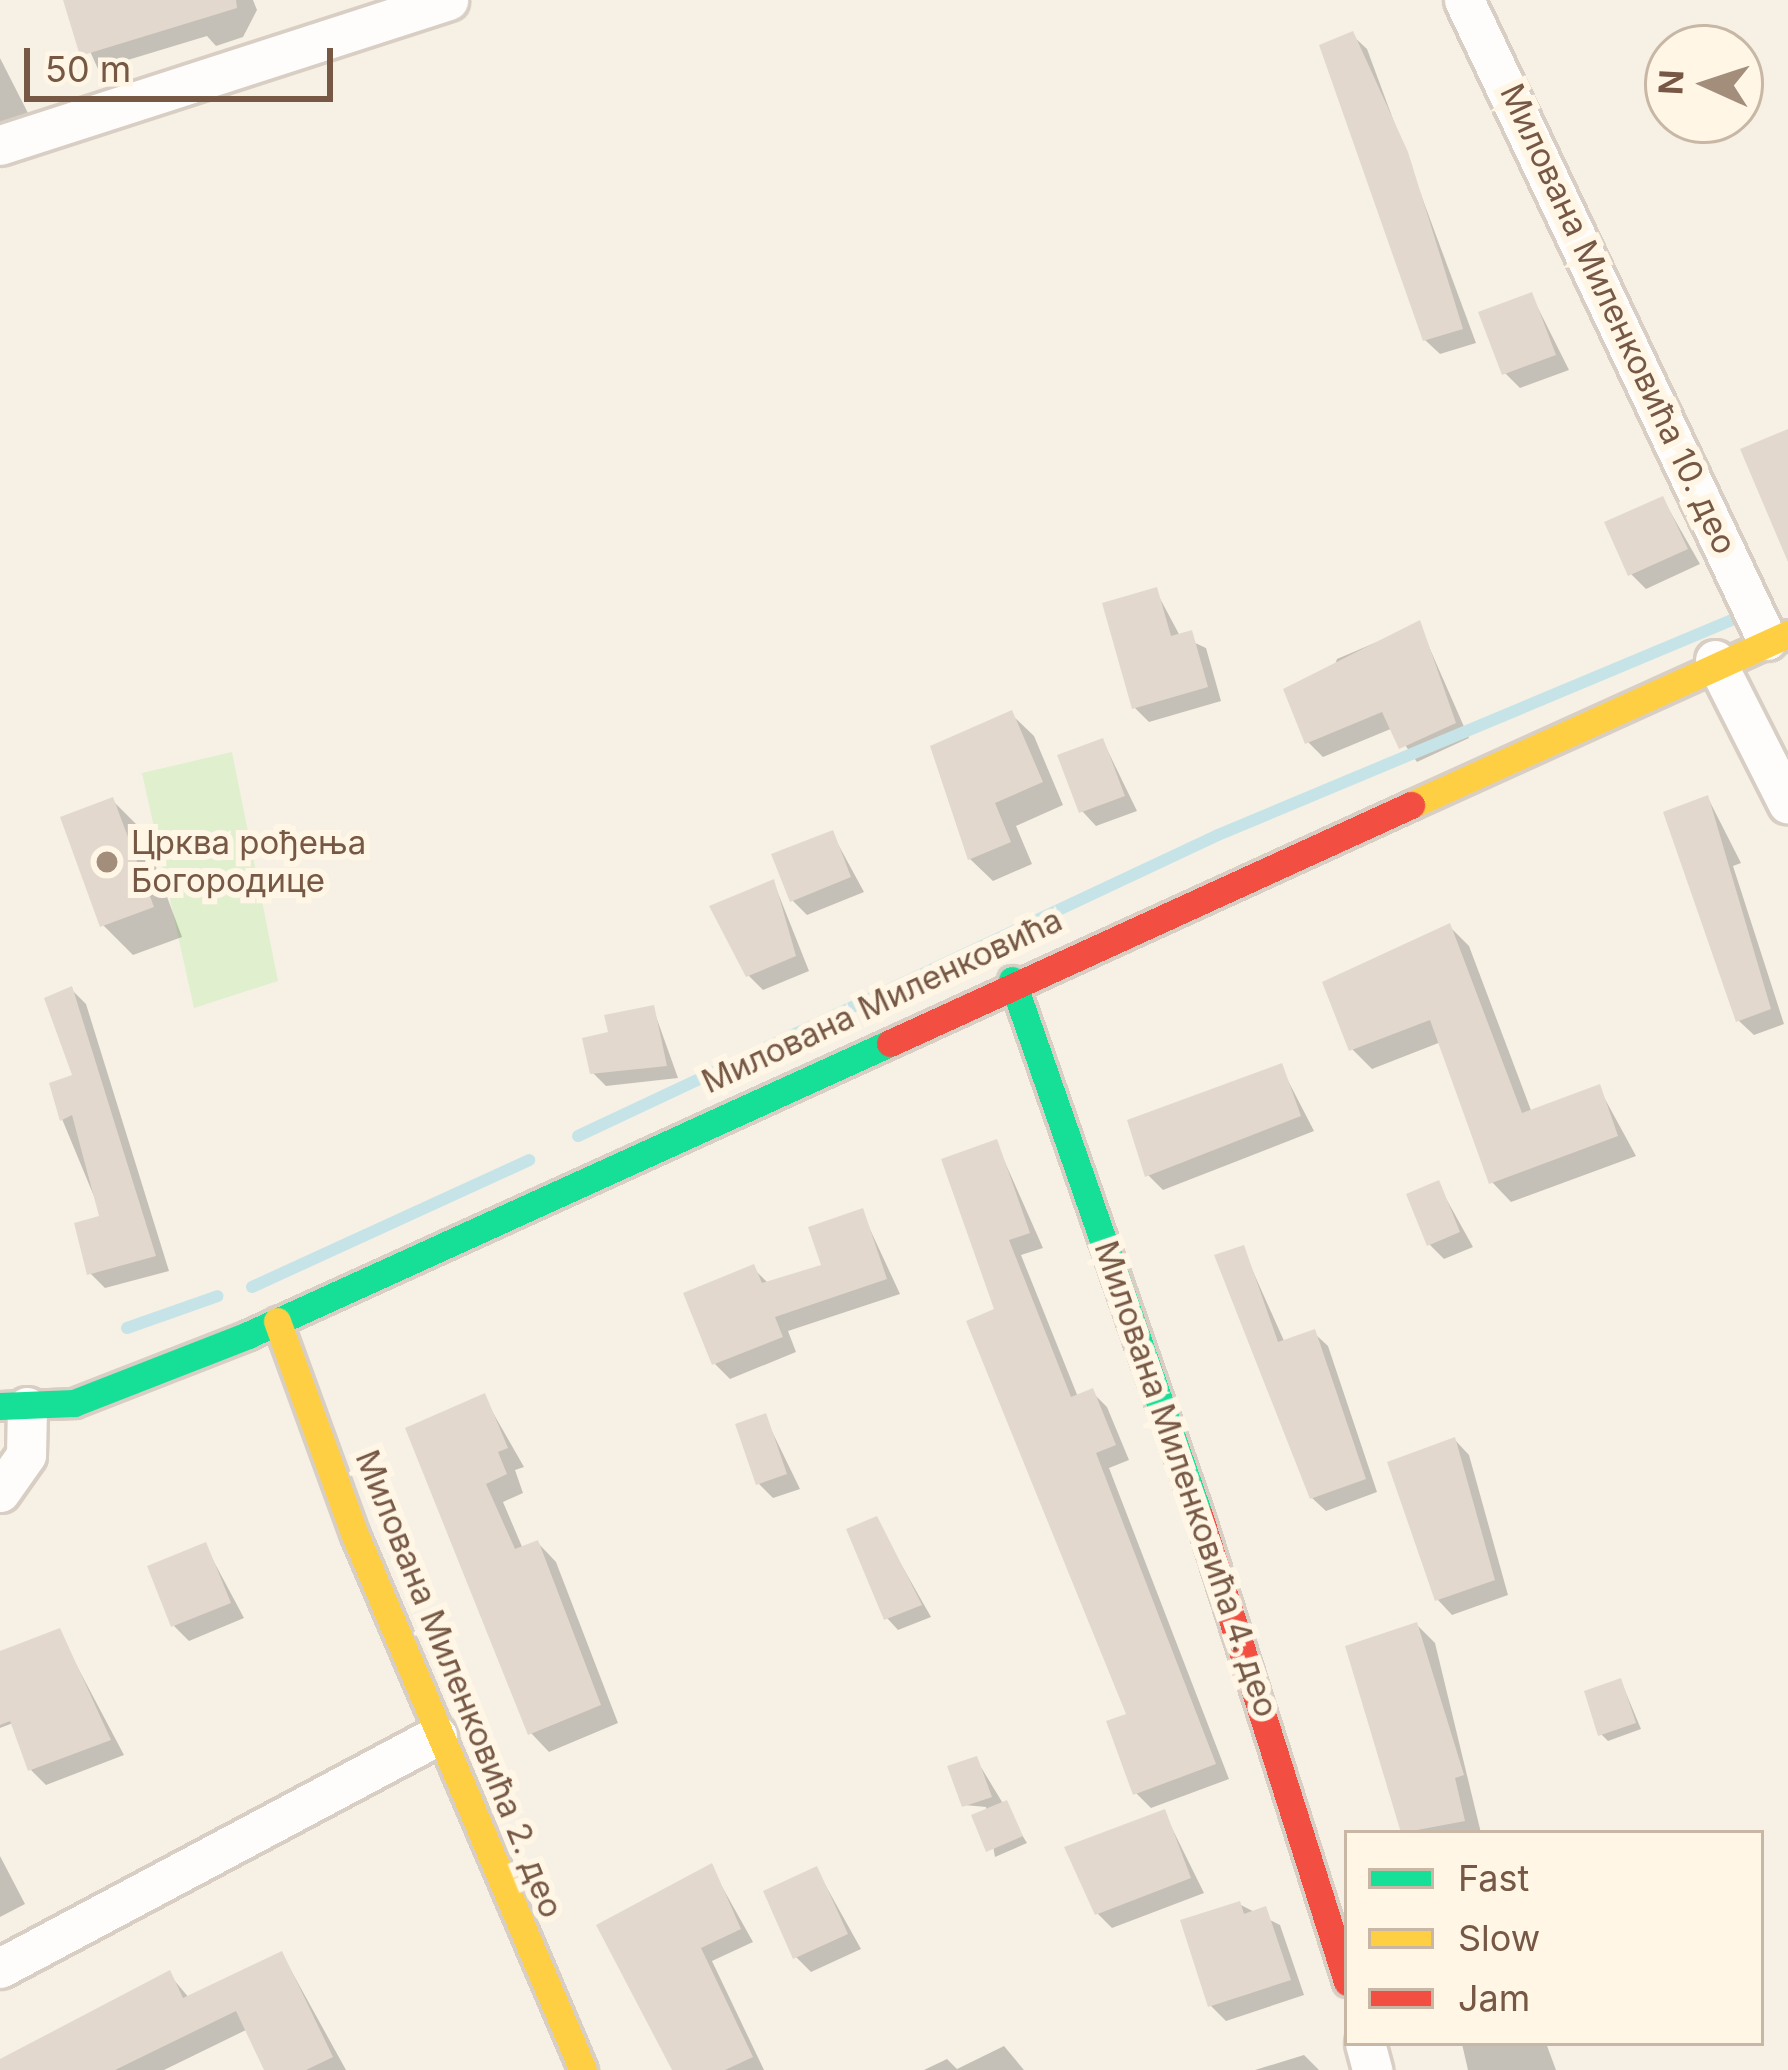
<!DOCTYPE html>
<meta charset="utf-8">
<style>
body{margin:0}
#map{position:relative;width:1788px;height:2070px;overflow:hidden;background:#f7f1e5;font-family:Inter,sans-serif}
div>[style]{position:absolute}
[style*='--x']{left:calc(var(--x)*1px);top:calc(var(--y)*1px);width:calc(var(--w)*1px);rotate:calc(var(--a)*1deg)}
.green>*{inset:0;background:#e0efce}
.shadow>*{inset:0;background:#0003}
.stream>*{height:12px;margin:-6px;padding:0 6px;transform-origin:6px;border-radius:6px;background:#c6e4e8}
.building>*{inset:0;background:#e3d8cd}
.roads{filter:drop-shadow(3px 0 #d8cec4) drop-shadow(-3px 0 #d8cec4) drop-shadow(0 3px #d8cec4) drop-shadow(0 -3px #d8cec4)}
.street>*{height:39px;margin:-19.5px;padding:0 19.5px;transform-origin:19.5px;border-radius:19.5px;background:#fefdfb}
.fast>*{height:27px;margin:-13.5px;padding:0 13.5px;transform-origin:13.5px;border-radius:13.5px;background:#16e098}
.slow>*{height:27px;margin:-13.5px;padding:0 13.5px;transform-origin:13.5px;border-radius:13.5px;background:#ffcf43}
.jam>*{height:27px;margin:-13.5px;padding:0 13.5px;transform-origin:13.5px;border-radius:13.5px;background:#f24e42}
.dots>*{width:33px;height:33px;translate:-50% -50%;box-sizing:border-box;border:6px solid #fff6e6;border-radius:50%}
span{translate:-50% -50%;white-space:nowrap;text-align:center;line-height:1.15;-webkit-text-stroke:12px #fff6e6;paint-order:stroke}
.street-label{font-size:33px;color:#765844}
.poi-label{font-size:33px;color:#765844}
.left{translate:0 -50%;text-align:left}
.legend{position:absolute;left:1344px;top:1830px;width:420px;height:216px;box-sizing:border-box;background:#fff6e6;border:3px solid #c8b7a5;margin:0;padding:15px 21px;list-style:none;font-size:36px;color:#765844}
.legend li{display:flex;align-items:center;gap:24px;height:60px}
.legend b{width:60px;border:3px solid #c8b7a5}
.north{position:absolute;left:1644px;top:24px;width:120px;height:120px;box-sizing:border-box;background:#fff6e6;border:3px solid #c8b7a5;border-radius:50%;rotate:273deg;font-size:33px;font-weight:700;line-height:48px;text-align:center;color:#765844}
.north::after{content:'';display:block;margin:auto;width:42px;height:54px;background:#a38e7c;clip-path:polygon(50% 0,100% 100%,50% 72%,0 100%)}
.scale{position:absolute;left:24px;top:48px;width:309px;height:54px;box-sizing:border-box;border:6px solid #765844;border-top:0;padding-left:15px;font-size:36px;line-height:42px;white-space:nowrap;color:#765844;-webkit-text-stroke:9px #fff6e6;paint-order:stroke}
</style>
<div id="map">
<div class="green">
<div style="clip-path:polygon(232px 752px,278px 981px,194px 1008px,142px 773px)"></div>
</div>
<div class="shadow">
<div style="clip-path:polygon(67px 0,253px 0,257px 10px,243px 37px,216px 46px,207px 36px,98px 69px)"></div>
<div style="clip-path:polygon(1352px 35px,1367px 49px,1476px 343px,1440px 354px,1425px 340px)"></div>
<div style="clip-path:polygon(0 58px,30px 117px,0 134px)"></div>
<div style="clip-path:polygon(1532px 296px,1569px 370px,1520px 388px,1505px 373px)"></div>
<div style="clip-path:polygon(1663px 499px,1700px 564px,1646px 589px,1631px 574px)"></div>
<div style="clip-path:polygon(1156px 591px,1180px 636px,1206px 648px,1221px 701px,1149px 722px,1134px 707px)"></div>
<div style="clip-path:polygon(1419px 624px,1469px 738px,1417px 762px,1393px 728px,1323px 757px,1308px 742px,1337px 659px)"></div>
<div style="clip-path:polygon(1011px 714px,1034px 736px,1063px 805px,1016px 826px,1032px 864px,993px 881px,970px 859px)"></div>
<div style="clip-path:polygon(1103px 741px,1137px 811px,1096px 826px,1082px 811px)"></div>
<div style="clip-path:polygon(1708px 798px,1741px 863px,1733px 866px,1784px 1024px,1754px 1035px,1739px 1021px)"></div>
<div style="clip-path:polygon(112px 800px,142px 830px,182px 937px,133px 955px,103px 925px)"></div>
<div style="clip-path:polygon(832px 833px,864px 892px,807px 915px,792px 900px)"></div>
<div style="clip-path:polygon(774px 883px,809px 971px,763px 990px,748px 975px)"></div>
<div style="clip-path:polygon(1449px 926px,1469px 946px,1532px 1113px,1599px 1088px,1636px 1156px,1511px 1202px,1492px 1182px,1441px 1042px,1372px 1069px,1352px 1049px)"></div>
<div style="clip-path:polygon(72px 990px,86px 1004px,169px 1271px,105px 1288px,90px 1273px,103px 1218px,62px 1119px,76px 1077px)"></div>
<div style="clip-path:polygon(653px 1008px,678px 1078px,606px 1086px,593px 1073px,612px 1034px)"></div>
<div style="clip-path:polygon(1281px 1067px,1314px 1131px,1163px 1190px,1148px 1175px)"></div>
<div style="clip-path:polygon(996px 1142px,1043px 1248px,1021px 1255px,1078px 1397px,1092px 1392px,1107px 1407px,1129px 1460px,1109px 1468px,1229px 1779px,1151px 1808px,1136px 1793px,1130px 1715px,998px 1311px)"></div>
<div style="clip-path:polygon(1438px 1184px,1473px 1247px,1444px 1259px,1429px 1244px)"></div>
<div style="clip-path:polygon(862px 1212px,900px 1294px,788px 1331px,796px 1352px,730px 1379px,715px 1364px,753px 1268px,769px 1284px,825px 1267px)"></div>
<div style="clip-path:polygon(1243px 1249px,1285px 1343px,1314px 1333px,1328px 1346px,1377px 1492px,1326px 1511px,1312px 1498px)"></div>
<div style="clip-path:polygon(484px 1397px,524px 1467px,515px 1470px,523px 1493px,503px 1502px,523px 1549px,538px 1543px,556px 1562px,618px 1723px,549px 1752px,531px 1733px,409px 1429px)"></div>
<div style="clip-path:polygon(765px 1417px,800px 1489px,773px 1498px,758px 1483px)"></div>
<div style="clip-path:polygon(1455px 1440px,1469px 1455px,1508px 1595px,1452px 1615px,1438px 1600px)"></div>
<div style="clip-path:polygon(876px 1520px,931px 1617px,898px 1630px,887px 1618px)"></div>
<div style="clip-path:polygon(205px 1545px,244px 1618px,189px 1641px,174px 1626px)"></div>
<div style="clip-path:polygon(1417px 1625px,1435px 1643px,1481px 1833px,1406px 1833px,1348px 1648px)"></div>
<div style="clip-path:polygon(59px 1632px,124px 1755px,46px 1785px,31px 1770px,55px 1707px,0 1728px,0 1654px)"></div>
<div style="clip-path:polygon(1621px 1681px,1641px 1729px,1608px 1741px,1601px 1734px)"></div>
<div style="clip-path:polygon(976px 1759px,1027px 1843px,995px 1857px,986px 1807px,964px 1805px)"></div>
<div style="clip-path:polygon(1164px 1812px,1204px 1893px,1112px 1928px,1097px 1913px)"></div>
<div style="clip-path:polygon(0 1856px,25px 1904px,0 1917px)"></div>
<div style="clip-path:polygon(711px 1867px,753px 1942px,712px 1961px,764px 2070px,675px 2070px)"></div>
<div style="clip-path:polygon(817px 1870px,861px 1949px,811px 1972px,796px 1957px)"></div>
<div style="clip-path:polygon(1239px 1904px,1280px 1925px,1304px 1995px,1226px 2021px,1211px 2006px)"></div>
<div style="clip-path:polygon(282px 1954px,346px 2070px,267px 2070px,248px 2029px,164px 2070px,38px 2070px,169px 1974px,190px 1999px)"></div>
<div style="clip-path:polygon(1546px 2043px,1556px 2070px,1468px 2070px,1462px 2044px)"></div>
<div style="clip-path:polygon(1004px 2046px,1024px 2070px,924px 2070px,947px 2059px,957px 2069px)"></div>
<div style="clip-path:polygon(1304px 2055px,1319px 2070px,1255px 2070px)"></div>
</div>
<div class="stream">
<div style="--x:578;--y:1136;--w:707;--a:-25.19"></div>
<div style="--x:1218;--y:835;--w:557;--a:-22.7"></div>
<div style="--x:252;--y:1287;--w:305;--a:-24.6"></div>
<div style="--x:127;--y:1328;--w:96;--a:-19.4"></div>
</div>
<div class="building">
<div style="clip-path:polygon(63px 0,236px 0,237px 8px,80px 56px)"></div>
<div style="clip-path:polygon(1353px 31px,1408px 152px,1463px 329px,1423px 341px,1319px 45px)"></div>
<div style="clip-path:polygon(1532px 292px,1556px 355px,1502px 375px,1478px 312px)"></div>
<div style="clip-path:polygon(1788px 429px,1788px 562px,1740px 449px)"></div>
<div style="clip-path:polygon(1663px 496px,1688px 549px,1628px 576px,1604px 522px)"></div>
<div style="clip-path:polygon(1157px 587px,1171px 636px,1192px 630px,1208px 687px,1132px 709px,1102px 603px)"></div>
<div style="clip-path:polygon(1420px 620px,1456px 723px,1399px 749px,1382px 712px,1305px 744px,1283px 689px)"></div>
<div style="clip-path:polygon(1012px 710px,1043px 782px,995px 803px,1011px 842px,968px 860px,930px 746px)"></div>
<div style="clip-path:polygon(1103px 738px,1125px 796px,1079px 813px,1057px 755px)"></div>
<div style="clip-path:polygon(1708px 795px,1771px 1009px,1736px 1022px,1663px 812px)"></div>
<div style="clip-path:polygon(113px 797px,154px 907px,100px 927px,60px 817px)"></div>
<div style="clip-path:polygon(833px 830px,851px 877px,790px 902px,771px 854px)"></div>
<div style="clip-path:polygon(774px 879px,796px 956px,746px 977px,709px 906px)"></div>
<div style="clip-path:polygon(1450px 923px,1522px 1113px,1600px 1084px,1618px 1136px,1489px 1184px,1430px 1020px,1349px 1051px,1322px 982px)"></div>
<div style="clip-path:polygon(72px 986px,156px 1256px,87px 1275px,74px 1223px,99px 1216px,72px 1115px,60px 1121px,49px 1083px,72px 1075px,44px 998px)"></div>
<div style="clip-path:polygon(654px 1005px,667px 1066px,590px 1074px,582px 1038px,608px 1032px,604px 1015px)"></div>
<div style="clip-path:polygon(1282px 1063px,1301px 1116px,1145px 1177px,1127px 1120px)"></div>
<div style="clip-path:polygon(997px 1139px,1030px 1233px,1009px 1240px,1071px 1397px,1093px 1388px,1116px 1445px,1096px 1453px,1216px 1764px,1133px 1795px,1106px 1721px,1126px 1714px,966px 1321px,994px 1309px,941px 1159px)"></div>
<div style="clip-path:polygon(1439px 1180px,1460px 1232px,1427px 1246px,1406px 1194px)"></div>
<div style="clip-path:polygon(863px 1208px,887px 1279px,775px 1317px,783px 1337px,712px 1365px,683px 1293px,754px 1264px,762px 1283px,821px 1265px,808px 1227px)"></div>
<div style="clip-path:polygon(1244px 1245px,1278px 1342px,1315px 1329px,1366px 1479px,1310px 1499px,1214px 1255px)"></div>
<div style="clip-path:polygon(485px 1393px,508px 1448px,498px 1452px,507px 1474px,486px 1484px,515px 1549px,538px 1540px,601px 1705px,528px 1735px,405px 1428px)"></div>
<div style="clip-path:polygon(766px 1413px,787px 1474px,756px 1485px,735px 1424px)"></div>
<div style="clip-path:polygon(1455px 1437px,1495px 1580px,1435px 1601px,1387px 1462px)"></div>
<div style="clip-path:polygon(877px 1516px,922px 1605px,884px 1620px,846px 1529px)"></div>
<div style="clip-path:polygon(206px 1542px,231px 1603px,171px 1627px,147px 1566px)"></div>
<div style="clip-path:polygon(1417px 1622px,1464px 1775px,1455px 1778px,1465px 1821px,1401px 1833px,1345px 1646px)"></div>
<div style="clip-path:polygon(60px 1628px,111px 1740px,28px 1771px,10px 1721px,0 1725px,0 1651px)"></div>
<div style="clip-path:polygon(1621px 1678px,1636px 1723px,1598px 1736px,1584px 1691px)"></div>
<div style="clip-path:polygon(977px 1756px,992px 1797px,962px 1807px,947px 1766px)"></div>
<div style="clip-path:polygon(1007px 1800px,1023px 1836px,986px 1852px,971px 1815px)"></div>
<div style="clip-path:polygon(1165px 1809px,1191px 1878px,1095px 1915px,1064px 1847px)"></div>
<div style="clip-path:polygon(712px 1863px,741px 1929px,701px 1948px,753px 2057px,725px 2070px,672px 2070px,596px 1925px)"></div>
<div style="clip-path:polygon(817px 1866px,848px 1934px,793px 1959px,763px 1891px)"></div>
<div style="clip-path:polygon(1240px 1901px,1244px 1914px,1266px 1906px,1291px 1980px,1208px 2007px,1180px 1920px)"></div>
<div style="clip-path:polygon(282px 1951px,333px 2057px,306px 2070px,264px 2070px,236px 2011px,115px 2070px,0 2070px,0 2059px,170px 1970px,183px 1998px)"></div>
</div>
<div class="roads">
<div class="street">
<div style="--x:1464;--y:0;--w:708;--a:64.67"></div>
<div style="--x:0;--y:145;--w:471;--a:-17.9"></div>
<div style="--x:1715;--y:660;--w:161;--a:63.1"></div>
<div style="--x:0;--y:1492;--w:45;--a:-54.9"></div>
<div style="--x:26;--y:1455;--w:48;--a:-88.8"></div>
<div style="--x:0;--y:1968;--w:495;--a:-28"></div>
<div style="--x:1365;--y:2043;--w:28;--a:75"></div>
</div>
<div class="fast">
<div style="--x:1012;--y:980;--w:567;--a:70.73"></div>
<div style="--x:0;--y:1406;--w:74;--a:-2.3"></div>
<div style="--x:74;--y:1403;--w:187;--a:-21.3"></div>
<div style="--x:248;--y:1335;--w:705;--a:-24.46"></div>
</div>
<div class="slow">
<div style="--x:1411;--y:805;--w:414;--a:-24.4"></div>
<div style="--x:277;--y:1321;--w:228;--a:70"></div>
<div style="--x:355;--y:1535;--w:582;--a:66.92"></div>
</div>
<div class="jam">
<div style="--x:890;--y:1043;--w:573;--a:-24.55"></div>
<div style="--x:1199;--y:1515;--w:490;--a:72.4"></div>
</div>
</div>
<div class="dots">
<div style="left:107px;top:862px;background:#a38e7c"></div>
</div>
<div class="street-label">
<span style="left:1618px;top:319px;rotate:65deg">Милована Миленковића 10. део</span>
<span style="left:882px;top:1001px;rotate:-25deg">Милована Миленковића</span>
<span style="left:1186px;top:1479px;rotate:71deg">Милована Миленковића 4. део</span>
<span style="left:459px;top:1684px;rotate:68deg">Милована Миленковића 2. део</span>
</div>
<div class="poi-label">
<span class="left" style="left:131px;top:862px">Црква рођења<br>Богородице</span>
</div>
<ul class="legend">
<li><b style="height:15px;background:#16e098"></b>Fast</li>
<li><b style="height:15px;background:#ffcf43"></b>Slow</li>
<li><b style="height:15px;background:#f24e42"></b>Jam</li>
</ul>
<div class="north">N</div>
<div class="scale">50 m</div>
</div>
